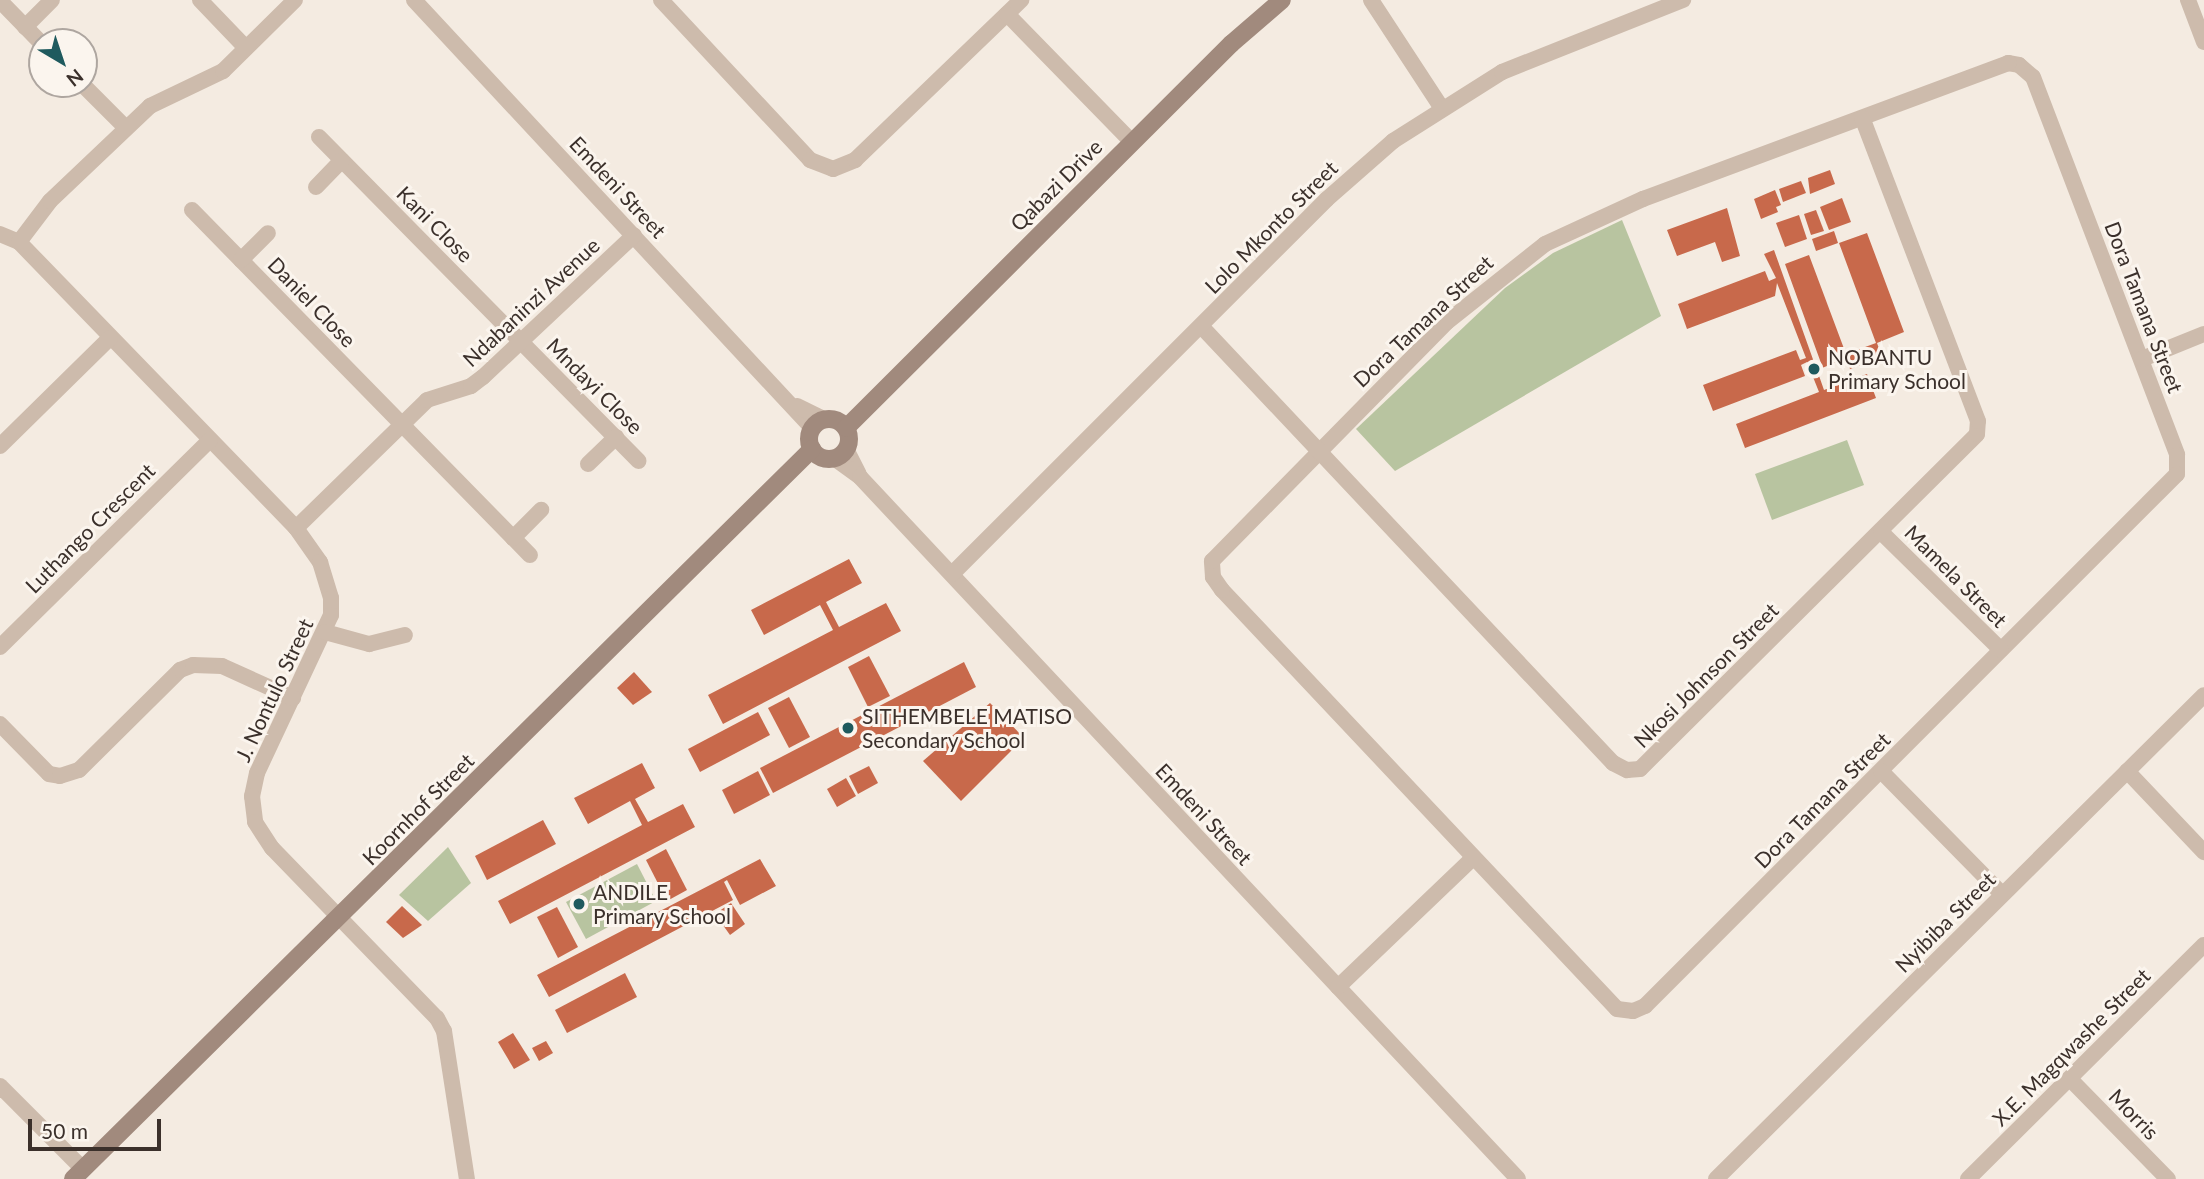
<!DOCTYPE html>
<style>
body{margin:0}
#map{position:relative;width:2204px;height:1179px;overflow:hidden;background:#f4ebe1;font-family:Lato,sans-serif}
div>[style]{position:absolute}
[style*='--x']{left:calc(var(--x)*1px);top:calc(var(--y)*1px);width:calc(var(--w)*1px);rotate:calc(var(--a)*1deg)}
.green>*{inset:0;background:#b8c4a0}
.building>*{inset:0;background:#c8694b}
.street>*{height:16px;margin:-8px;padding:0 8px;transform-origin:8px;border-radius:8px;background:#cdbbac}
.secondary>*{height:18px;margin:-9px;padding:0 9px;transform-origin:9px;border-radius:9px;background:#a18a7d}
.secondary>.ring{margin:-9px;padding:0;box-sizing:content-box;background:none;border:18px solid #a18a7d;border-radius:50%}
.dots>*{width:19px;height:19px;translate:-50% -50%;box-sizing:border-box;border:4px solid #fbf5ee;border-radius:50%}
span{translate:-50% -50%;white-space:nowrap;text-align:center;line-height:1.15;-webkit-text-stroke:6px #fbf5ee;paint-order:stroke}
.street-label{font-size:21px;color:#3b302b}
.poi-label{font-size:21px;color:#3b302b}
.left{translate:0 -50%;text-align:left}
.north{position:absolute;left:28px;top:28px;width:70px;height:70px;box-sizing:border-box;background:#fbf5ee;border:2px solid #aea6a0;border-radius:50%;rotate:141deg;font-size:19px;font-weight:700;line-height:28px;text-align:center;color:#3b302b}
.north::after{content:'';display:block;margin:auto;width:24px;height:32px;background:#1f5a5e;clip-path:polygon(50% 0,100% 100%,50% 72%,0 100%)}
.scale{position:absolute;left:28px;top:1119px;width:133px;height:32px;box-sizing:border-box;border:4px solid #3b302b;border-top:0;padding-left:9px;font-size:21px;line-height:24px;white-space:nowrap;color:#3b302b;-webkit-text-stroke:5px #fbf5ee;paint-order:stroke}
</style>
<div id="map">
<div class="green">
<div style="clip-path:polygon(1622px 220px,1661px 316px,1395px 471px,1356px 429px,1505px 288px,1553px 253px)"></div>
<div style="clip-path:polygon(1847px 440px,1864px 485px,1772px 520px,1755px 474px)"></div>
<div style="clip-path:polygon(448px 847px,471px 883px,428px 921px,399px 895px)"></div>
<div style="clip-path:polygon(637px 864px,656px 901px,586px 939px,566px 902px)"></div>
</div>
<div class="building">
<div style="clip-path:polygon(1830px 170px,1835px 184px,1810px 194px,1808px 178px)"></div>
<div style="clip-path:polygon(1801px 181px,1806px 193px,1783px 202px,1779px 189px)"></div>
<div style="clip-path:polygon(1775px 190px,1781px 205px,1776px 207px,1778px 212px,1761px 219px,1754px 199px)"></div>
<div style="clip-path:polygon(1842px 198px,1851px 222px,1829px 230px,1820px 207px)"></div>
<div style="clip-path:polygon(1727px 208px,1740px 256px,1722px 262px,1715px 242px,1677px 256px,1667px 230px)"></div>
<div style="clip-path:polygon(1816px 210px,1824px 231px,1811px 235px,1804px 214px)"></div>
<div style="clip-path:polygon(1799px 215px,1807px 239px,1785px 247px,1776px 223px)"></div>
<div style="clip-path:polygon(1834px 231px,1838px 243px,1816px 251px,1812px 239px)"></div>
<div style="clip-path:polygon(1867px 233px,1904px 332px,1877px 343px,1882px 357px,1850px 369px,1847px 358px,1817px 370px,1824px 390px,1867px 374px,1876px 398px,1745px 448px,1736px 424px,1819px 392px,1807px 362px,1801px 365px,1805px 376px,1713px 411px,1703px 385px,1796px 350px,1800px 360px,1806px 358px,1777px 283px,1775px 296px,1687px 329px,1678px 304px,1765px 271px,1769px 281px,1776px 278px,1764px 254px,1774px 250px,1815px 365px,1821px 363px,1785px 264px,1809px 255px,1846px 354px,1876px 343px,1839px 243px)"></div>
<div style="clip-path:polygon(849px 559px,862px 583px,826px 602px,839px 627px,886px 603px,901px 631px,723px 724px,708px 695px,833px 630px,820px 605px,764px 635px,751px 610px)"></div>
<div style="clip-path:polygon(869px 656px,890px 696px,868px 707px,848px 667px)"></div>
<div style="clip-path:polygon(964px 662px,976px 687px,773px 793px,760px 768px)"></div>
<div style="clip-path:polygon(634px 672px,652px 692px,633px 705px,617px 688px)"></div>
<div style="clip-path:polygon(789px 697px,810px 737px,789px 748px,768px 708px)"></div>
<div style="clip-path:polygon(990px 703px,1024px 738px,961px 801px,923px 761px)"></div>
<div style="clip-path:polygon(758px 712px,770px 735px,700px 772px,688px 749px)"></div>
<div style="clip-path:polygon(642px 763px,655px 788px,635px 799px,648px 822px,683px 804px,695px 827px,510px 924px,498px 901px,642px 825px,630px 801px,588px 824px,574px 798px)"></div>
<div style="clip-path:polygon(869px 766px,878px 783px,858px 794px,849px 776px)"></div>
<div style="clip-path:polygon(758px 771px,770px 795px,734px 814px,722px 790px)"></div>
<div style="clip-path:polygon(846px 778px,856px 796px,837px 807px,827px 789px)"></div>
<div style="clip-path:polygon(543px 820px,556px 844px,487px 880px,475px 856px)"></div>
<div style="clip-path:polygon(666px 849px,687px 890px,667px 901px,646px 860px)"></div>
<div style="clip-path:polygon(760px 859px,776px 886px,740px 905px,727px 880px,724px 882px,733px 900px,549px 997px,537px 975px)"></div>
<div style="clip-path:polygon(731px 903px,745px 924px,730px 935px,715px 914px)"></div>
<div style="clip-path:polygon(402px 906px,422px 925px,403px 938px,386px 922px)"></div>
<div style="clip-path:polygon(557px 907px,578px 947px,558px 958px,537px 917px)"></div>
<div style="clip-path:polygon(625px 973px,637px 997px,567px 1033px,555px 1010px)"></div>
<div style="clip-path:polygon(513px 1033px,530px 1060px,514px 1069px,498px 1042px)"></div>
<div style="clip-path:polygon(546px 1041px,553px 1053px,539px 1061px,532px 1048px)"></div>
</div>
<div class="street">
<div style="--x:200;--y:0;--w:66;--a:46.2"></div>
<div style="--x:414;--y:0;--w:584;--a:47.08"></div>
<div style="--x:661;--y:0;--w:219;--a:47"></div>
<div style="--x:810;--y:160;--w:25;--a:21"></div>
<div style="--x:833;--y:169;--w:24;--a:-22"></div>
<div style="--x:855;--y:160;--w:231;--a:-43.9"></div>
<div style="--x:1371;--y:0;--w:128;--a:56.8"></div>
<div style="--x:2188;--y:0;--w:45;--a:69.1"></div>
<div style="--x:4;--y:5;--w:54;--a:45.7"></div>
<div style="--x:1007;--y:14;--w:179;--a:45.7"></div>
<div style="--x:25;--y:27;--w:38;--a:-45"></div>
<div style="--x:2008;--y:63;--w:11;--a:10"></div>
<div style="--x:2019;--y:65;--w:18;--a:41"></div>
<div style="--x:2033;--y:77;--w:404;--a:69.1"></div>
<div style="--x:2177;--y:455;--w:19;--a:90"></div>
<div style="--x:2177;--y:474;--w:752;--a:135"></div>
<div style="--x:1645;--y:1006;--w:13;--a:157"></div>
<div style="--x:1633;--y:1011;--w:16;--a:-173"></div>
<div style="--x:1617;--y:1009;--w:576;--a:-133.31"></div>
<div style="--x:1222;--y:590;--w:16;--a:-125"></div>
<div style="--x:1213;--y:577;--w:16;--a:-94"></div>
<div style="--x:1212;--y:561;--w:335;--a:-45.5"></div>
<div style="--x:1447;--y:322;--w:125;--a:-38.5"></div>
<div style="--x:1545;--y:244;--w:108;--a:-24.7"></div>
<div style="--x:1643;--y:199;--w:390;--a:-20.4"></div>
<div style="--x:82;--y:84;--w:62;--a:45"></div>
<div style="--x:319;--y:137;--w:455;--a:45.4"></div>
<div style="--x:316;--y:187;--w:37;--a:-46"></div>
<div style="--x:192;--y:210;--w:483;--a:45.6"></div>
<div style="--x:0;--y:234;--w:21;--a:23"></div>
<div style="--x:19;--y:242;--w:398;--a:45.9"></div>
<div style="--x:296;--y:528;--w:42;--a:54.8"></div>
<div style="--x:320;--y:562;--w:38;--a:73"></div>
<div style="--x:331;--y:598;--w:17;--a:90"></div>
<div style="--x:331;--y:615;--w:174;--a:115.1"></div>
<div style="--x:257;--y:773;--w:24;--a:102"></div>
<div style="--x:252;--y:796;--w:26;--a:83"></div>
<div style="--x:255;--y:822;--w:31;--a:57"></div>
<div style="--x:272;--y:848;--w:237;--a:45.9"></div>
<div style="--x:437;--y:1018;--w:15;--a:62"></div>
<div style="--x:444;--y:1031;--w:150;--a:81.2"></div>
<div style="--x:19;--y:242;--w:51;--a:-52.9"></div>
<div style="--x:50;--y:201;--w:138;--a:-43.5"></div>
<div style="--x:150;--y:106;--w:81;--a:-25.6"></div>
<div style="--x:223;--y:71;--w:101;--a:-44.6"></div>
<div style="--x:241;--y:260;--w:38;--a:-45"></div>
<div style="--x:1201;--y:326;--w:601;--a:46.69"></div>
<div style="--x:1613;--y:763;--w:16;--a:27"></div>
<div style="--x:1627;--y:770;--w:13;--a:-4"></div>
<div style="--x:1640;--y:769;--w:475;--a:-44.8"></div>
<div style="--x:1977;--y:434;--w:13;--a:-86"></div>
<div style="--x:1978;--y:421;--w:324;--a:-110.9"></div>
<div style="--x:2142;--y:359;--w:67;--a:-22"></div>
<div style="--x:797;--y:406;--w:30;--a:26"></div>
<div style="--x:0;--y:446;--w:154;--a:-44.5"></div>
<div style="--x:846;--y:449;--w:28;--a:63"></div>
<div style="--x:834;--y:458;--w:32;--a:36"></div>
<div style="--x:860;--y:477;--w:962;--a:46.85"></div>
<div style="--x:588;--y:464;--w:39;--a:-44"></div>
<div style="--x:296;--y:528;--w:183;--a:-44.3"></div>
<div style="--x:427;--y:400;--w:46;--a:-17.7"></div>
<div style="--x:471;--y:386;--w:15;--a:-37"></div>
<div style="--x:483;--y:377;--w:207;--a:-43.2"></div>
<div style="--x:1881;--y:532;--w:168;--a:44.5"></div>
<div style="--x:513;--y:538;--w:40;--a:-45"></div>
<div style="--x:952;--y:574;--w:530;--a:-45"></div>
<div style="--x:1327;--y:199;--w:88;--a:-41.3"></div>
<div style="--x:1393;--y:141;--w:129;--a:-32.3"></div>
<div style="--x:1502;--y:72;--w:195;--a:-21.7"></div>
<div style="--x:325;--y:632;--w:46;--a:15.3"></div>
<div style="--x:369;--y:644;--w:37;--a:-14"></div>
<div style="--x:0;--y:647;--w:295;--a:-44.6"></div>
<div style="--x:0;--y:724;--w:70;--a:45.6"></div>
<div style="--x:49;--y:774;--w:11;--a:10"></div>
<div style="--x:60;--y:776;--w:20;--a:-18"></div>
<div style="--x:79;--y:770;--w:142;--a:-44.7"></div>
<div style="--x:180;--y:670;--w:14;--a:-21"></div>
<div style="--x:193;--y:665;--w:29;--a:2"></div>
<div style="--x:222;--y:666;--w:78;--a:24.3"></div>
<div style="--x:1881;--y:771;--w:173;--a:45.5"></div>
<div style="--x:2127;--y:771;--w:112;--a:46.5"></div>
<div style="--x:1338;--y:987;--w:187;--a:-43.7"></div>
<div style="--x:2070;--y:1079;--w:140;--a:45.6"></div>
<div style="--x:0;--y:1086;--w:117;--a:45"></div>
<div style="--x:1716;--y:1179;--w:687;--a:-44.76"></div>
<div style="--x:1968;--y:1179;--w:332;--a:-44.8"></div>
</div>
<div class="secondary">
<div class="ring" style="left:809px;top:419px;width:22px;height:22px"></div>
<div style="--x:846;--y:428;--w:544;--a:-44.93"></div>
<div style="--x:1231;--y:44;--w:67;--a:-40.8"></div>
<div style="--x:73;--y:1179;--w:1039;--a:-44.65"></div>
</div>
<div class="dots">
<div style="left:1814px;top:369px;background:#1f5a5e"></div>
<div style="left:848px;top:728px;background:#1f5a5e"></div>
<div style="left:579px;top:904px;background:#1f5a5e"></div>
</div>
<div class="street-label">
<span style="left:1056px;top:185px;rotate:-45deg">Qabazi Drive</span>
<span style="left:618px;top:187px;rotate:47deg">Emdeni Street</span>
<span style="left:435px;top:224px;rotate:45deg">Kani Close</span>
<span style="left:1271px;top:227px;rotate:-45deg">Lolo Mkonto Street</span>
<span style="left:312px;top:302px;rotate:46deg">Daniel Close</span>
<span style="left:531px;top:302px;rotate:-43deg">Ndabaninzi Avenue</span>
<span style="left:2144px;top:307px;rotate:69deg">Dora Tamana Street</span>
<span style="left:1423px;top:321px;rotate:-43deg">Dora Tamana Street</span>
<span style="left:595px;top:386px;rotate:45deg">Mndayi Close</span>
<span style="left:90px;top:528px;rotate:-45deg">Luthango Crescent</span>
<span style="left:1956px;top:576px;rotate:45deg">Mamela Street</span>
<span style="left:1706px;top:675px;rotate:-45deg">Nkosi Johnson Street</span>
<span style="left:274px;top:690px;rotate:-65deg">J. Nontulo Street</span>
<span style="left:1822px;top:800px;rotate:-45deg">Dora Tamana Street</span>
<span style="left:418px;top:809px;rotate:-45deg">Koornhof Street</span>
<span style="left:1204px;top:814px;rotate:47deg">Emdeni Street</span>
<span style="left:1945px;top:922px;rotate:-45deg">Nyibiba Street</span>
<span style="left:2071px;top:1047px;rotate:-45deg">X.E. Magqwashe Street</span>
<span style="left:2134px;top:1114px;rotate:46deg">Morris</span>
</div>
<div class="poi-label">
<span class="left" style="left:1828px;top:369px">NOBANTU<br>Primary School</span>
<span class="left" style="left:862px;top:728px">SITHEMBELE MATISO<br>Secondary School</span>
<span class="left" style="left:593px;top:904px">ANDILE<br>Primary School</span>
</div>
<div class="north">N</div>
<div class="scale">50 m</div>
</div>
